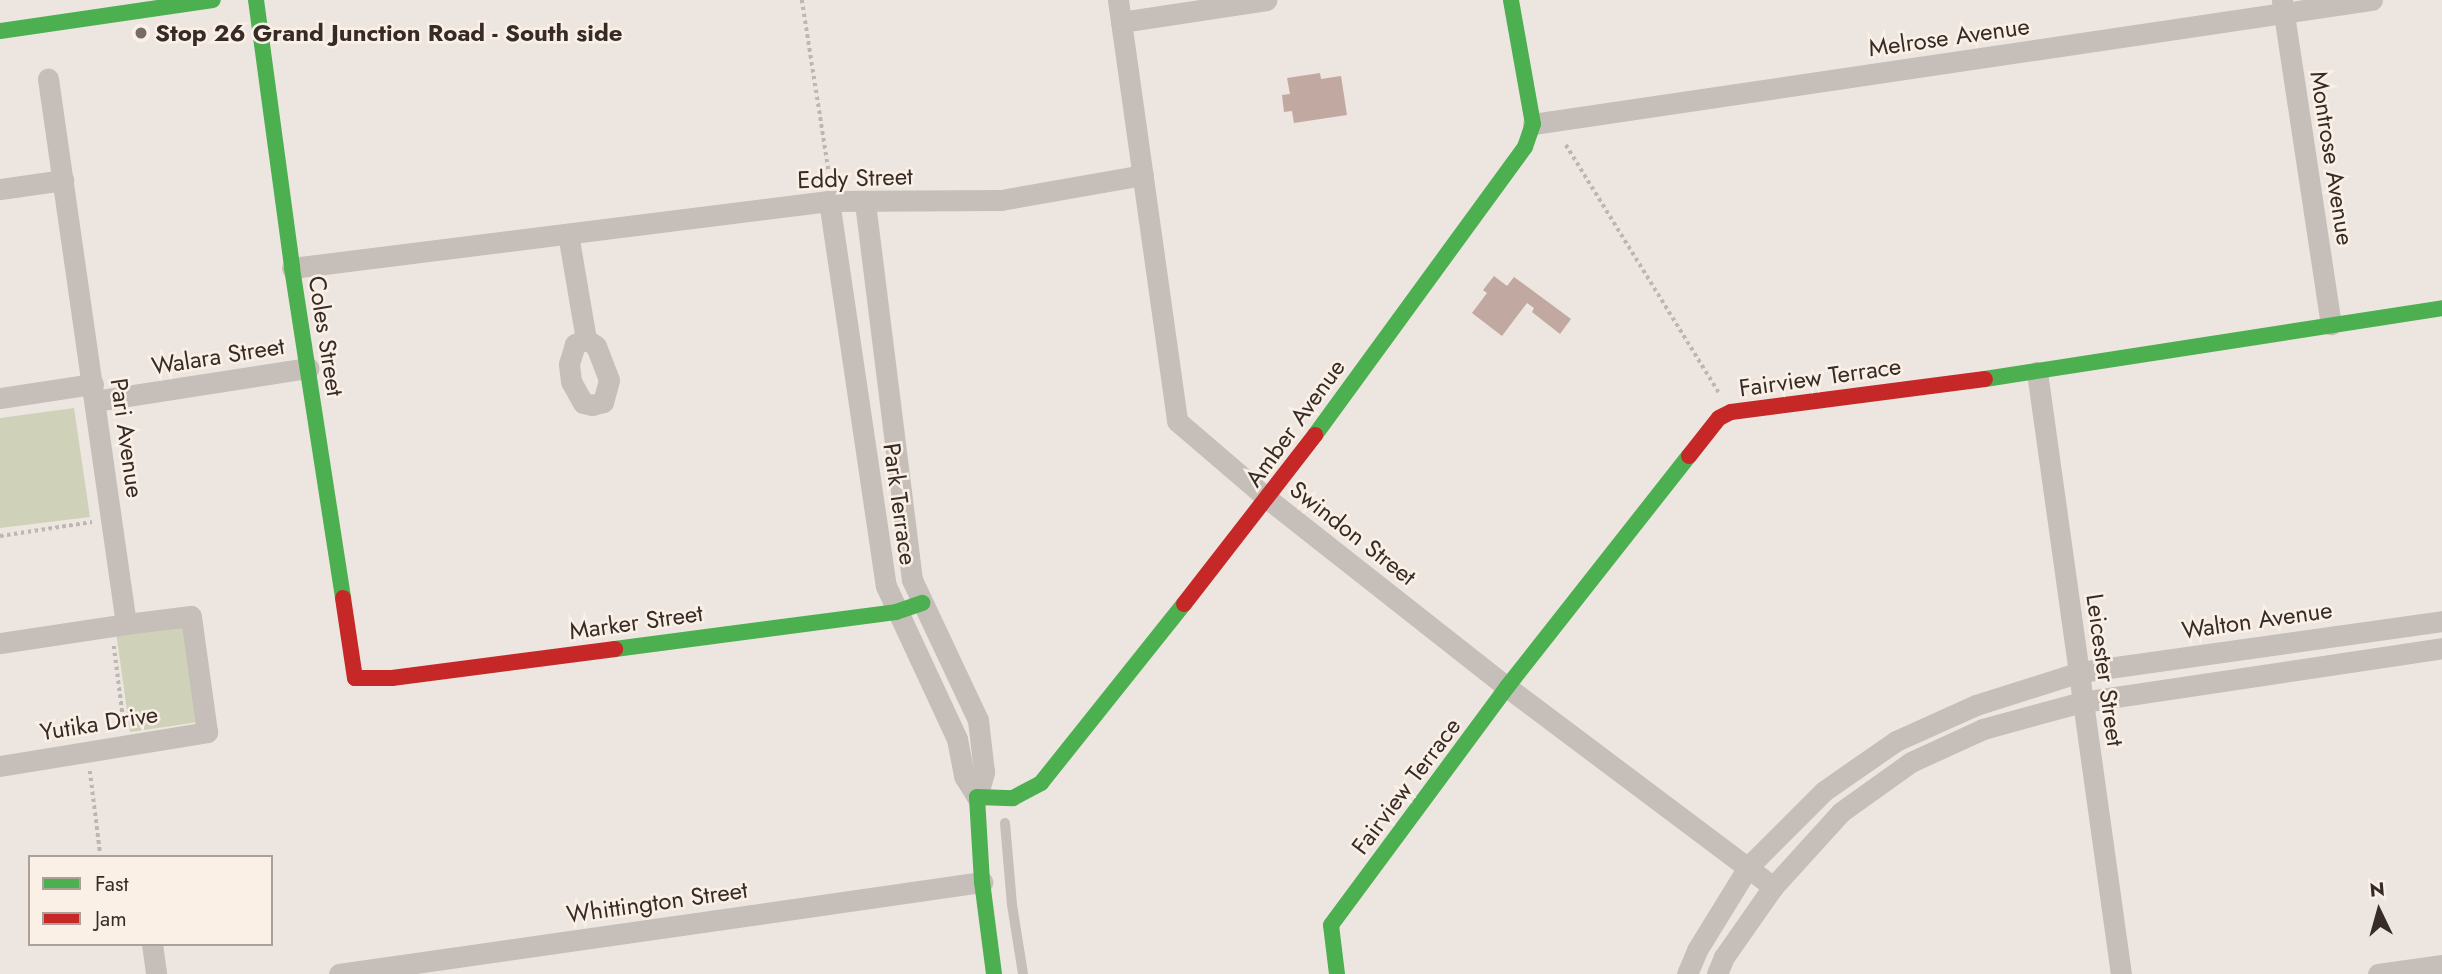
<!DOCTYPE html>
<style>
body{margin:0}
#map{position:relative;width:2442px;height:974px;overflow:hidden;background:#ede6e0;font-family:Jost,sans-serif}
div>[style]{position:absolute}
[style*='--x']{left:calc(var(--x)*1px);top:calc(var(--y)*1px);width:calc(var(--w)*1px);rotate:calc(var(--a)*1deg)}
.green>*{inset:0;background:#cfd2b9}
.building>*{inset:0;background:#c1a8a0}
.path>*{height:3.5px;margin-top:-1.75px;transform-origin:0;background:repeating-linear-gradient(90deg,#beb6b1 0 3.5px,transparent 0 7px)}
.lane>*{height:10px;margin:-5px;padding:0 5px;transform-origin:5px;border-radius:5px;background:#c6beb8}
.street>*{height:21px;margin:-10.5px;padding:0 10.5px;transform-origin:10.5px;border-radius:10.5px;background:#c6beb8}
.fast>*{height:16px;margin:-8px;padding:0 8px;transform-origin:8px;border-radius:8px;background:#4caf50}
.jam>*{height:16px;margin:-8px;padding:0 8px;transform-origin:8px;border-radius:8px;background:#c62828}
.dots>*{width:19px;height:19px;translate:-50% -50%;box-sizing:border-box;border:4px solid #faf0e6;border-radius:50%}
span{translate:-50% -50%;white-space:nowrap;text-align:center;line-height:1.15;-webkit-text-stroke:5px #faf0e6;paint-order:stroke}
.poi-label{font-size:24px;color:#372b27;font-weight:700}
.left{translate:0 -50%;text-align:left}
.street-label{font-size:24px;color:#372b27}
.legend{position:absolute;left:28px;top:855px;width:245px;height:91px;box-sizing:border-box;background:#faf0e6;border:2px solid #aca19a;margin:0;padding:9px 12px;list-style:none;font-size:21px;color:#372b27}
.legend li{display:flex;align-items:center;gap:14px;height:35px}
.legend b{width:35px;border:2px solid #aca19a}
.north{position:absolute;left:2344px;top:876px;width:70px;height:70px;-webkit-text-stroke:5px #faf0e6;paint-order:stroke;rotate:355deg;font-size:19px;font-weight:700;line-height:28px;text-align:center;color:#372b27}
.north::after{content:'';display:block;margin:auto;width:24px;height:32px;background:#372b27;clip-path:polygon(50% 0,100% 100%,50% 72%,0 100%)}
</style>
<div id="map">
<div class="green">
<div style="clip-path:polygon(74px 408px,90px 517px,0 528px,0 418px)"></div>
<div style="clip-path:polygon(185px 622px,199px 722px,130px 732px,116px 632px)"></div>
</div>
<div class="building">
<div style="clip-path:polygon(1320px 73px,1321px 79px,1341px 76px,1347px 115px,1294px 123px,1292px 111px,1284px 112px,1282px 95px,1290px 94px,1287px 78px)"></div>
<div style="clip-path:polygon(1494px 276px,1507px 286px,1514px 277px,1571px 319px,1560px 334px,1532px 312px,1534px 308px,1527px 303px,1502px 336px,1472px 313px,1487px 293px,1483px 290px)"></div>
</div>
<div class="path">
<div style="--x:802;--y:0;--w:174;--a:81.1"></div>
<div style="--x:1566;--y:145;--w:291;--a:58.3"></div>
<div style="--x:0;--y:536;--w:93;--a:-8.7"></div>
<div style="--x:114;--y:646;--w:80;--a:82.8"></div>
<div style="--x:90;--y:771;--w:81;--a:82.9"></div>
</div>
<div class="lane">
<div style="--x:1005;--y:823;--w:82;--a:85.1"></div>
<div style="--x:1012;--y:905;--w:70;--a:80.9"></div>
</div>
<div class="street">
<div style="--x:1118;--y:0;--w:425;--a:82"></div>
<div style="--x:1177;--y:421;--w:120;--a:40.6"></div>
<div style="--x:1268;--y:499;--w:304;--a:38.2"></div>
<div style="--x:1507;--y:687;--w:333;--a:36.9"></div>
<div style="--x:2282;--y:1;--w:327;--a:81.4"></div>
<div style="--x:1121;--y:22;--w:147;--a:-8.6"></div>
<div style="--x:1533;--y:124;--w:848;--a:-8.41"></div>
<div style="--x:0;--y:189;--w:64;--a:-8.1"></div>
<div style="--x:829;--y:201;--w:389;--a:81.6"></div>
<div style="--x:886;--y:586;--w:169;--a:65.1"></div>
<div style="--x:957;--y:739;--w:38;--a:79"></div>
<div style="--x:964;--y:776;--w:25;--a:58"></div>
<div style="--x:977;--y:797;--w:26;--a:-74"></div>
<div style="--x:984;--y:772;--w:52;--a:-96.6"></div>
<div style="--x:978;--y:720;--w:155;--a:-115.2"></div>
<div style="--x:912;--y:580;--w:380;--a:-97.1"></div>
<div style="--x:568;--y:234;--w:107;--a:80.3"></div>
<div style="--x:586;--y:339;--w:12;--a:35"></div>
<div style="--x:596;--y:346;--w:36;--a:69"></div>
<div style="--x:609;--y:380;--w:23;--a:105"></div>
<div style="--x:603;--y:402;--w:11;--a:165"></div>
<div style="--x:592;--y:405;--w:9;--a:-167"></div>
<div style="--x:583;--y:403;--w:25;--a:-119"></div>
<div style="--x:571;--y:381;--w:17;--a:-97"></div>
<div style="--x:569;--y:364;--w:21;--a:-73"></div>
<div style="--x:575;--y:344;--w:12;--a:-24"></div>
<div style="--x:292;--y:268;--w:541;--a:-7.11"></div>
<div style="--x:829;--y:201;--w:172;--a:-0.3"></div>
<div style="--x:1001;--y:200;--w:144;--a:-10"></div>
<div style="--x:2037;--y:372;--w:608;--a:82.06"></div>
<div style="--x:0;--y:398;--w:94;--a:-8.6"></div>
<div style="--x:95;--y:401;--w:216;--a:-8.8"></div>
<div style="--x:0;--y:643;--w:127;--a:-8.6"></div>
<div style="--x:0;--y:766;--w:210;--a:-9.3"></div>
<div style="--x:207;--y:732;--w:117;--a:-97.9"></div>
<div style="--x:191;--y:616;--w:65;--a:173"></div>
<div style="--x:126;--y:624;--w:551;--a:-98.14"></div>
<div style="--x:152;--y:944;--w:30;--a:82"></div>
<div style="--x:339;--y:974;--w:650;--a:-8.14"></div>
<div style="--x:1687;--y:974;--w:26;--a:-67"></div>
<div style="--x:1697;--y:950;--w:97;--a:-58.4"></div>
<div style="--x:1748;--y:867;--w:107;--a:-45"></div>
<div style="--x:1824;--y:791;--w:88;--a:-34.8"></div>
<div style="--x:1896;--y:741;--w:88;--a:-24.2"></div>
<div style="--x:1976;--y:705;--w:109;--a:-17.6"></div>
<div style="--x:2080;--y:672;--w:366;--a:-8"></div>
<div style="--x:1717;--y:974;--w:18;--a:-68"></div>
<div style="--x:1724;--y:957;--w:85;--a:-55"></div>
<div style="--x:1773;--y:887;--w:101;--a:-47.8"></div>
<div style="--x:1841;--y:812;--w:86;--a:-35.5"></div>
<div style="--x:1911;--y:762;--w:79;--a:-24.6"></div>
<div style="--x:1983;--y:729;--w:103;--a:-15.3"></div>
<div style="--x:2082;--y:702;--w:364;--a:-8.5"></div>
<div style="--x:2378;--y:974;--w:65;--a:-8"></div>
</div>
<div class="fast">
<div style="--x:256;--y:0;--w:270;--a:82.3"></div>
<div style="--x:292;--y:268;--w:334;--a:81.2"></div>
<div style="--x:0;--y:31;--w:215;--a:-8.3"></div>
<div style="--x:1985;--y:379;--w:462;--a:-8.8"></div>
<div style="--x:1315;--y:435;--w:356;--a:-53.9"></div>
<div style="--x:1525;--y:147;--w:24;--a:-71"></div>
<div style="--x:1533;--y:124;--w:126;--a:-100.1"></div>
<div style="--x:615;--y:649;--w:283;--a:-7.5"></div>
<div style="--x:896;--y:612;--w:28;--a:-19"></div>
<div style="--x:994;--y:974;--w:93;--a:-97.4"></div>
<div style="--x:982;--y:882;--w:85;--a:-93.4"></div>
<div style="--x:977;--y:797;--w:36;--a:2"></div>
<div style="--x:1013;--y:798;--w:32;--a:-28"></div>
<div style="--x:1041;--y:783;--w:229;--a:-51.4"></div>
<div style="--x:1337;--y:974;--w:49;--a:-97"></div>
<div style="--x:1331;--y:925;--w:296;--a:-53.5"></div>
<div style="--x:1507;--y:687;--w:294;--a:-51.8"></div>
</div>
<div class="jam">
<div style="--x:1689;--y:456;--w:48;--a:-51.7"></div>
<div style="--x:1719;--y:418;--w:13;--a:-27"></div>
<div style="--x:1731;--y:412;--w:256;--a:-7.4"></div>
<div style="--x:343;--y:598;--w:81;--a:81.5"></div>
<div style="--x:355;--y:678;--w:37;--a:0"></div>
<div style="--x:392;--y:678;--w:225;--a:-7.4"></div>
<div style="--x:1184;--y:604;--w:214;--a:-52.2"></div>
</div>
<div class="dots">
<div style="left:141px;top:33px;background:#776c68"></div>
</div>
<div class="poi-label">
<span class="left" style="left:155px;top:33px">Stop 26 Grand Junction Road - South side</span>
</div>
<div class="street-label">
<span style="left:1949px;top:37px;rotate:-8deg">Melrose Avenue</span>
<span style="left:2332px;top:158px;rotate:81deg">Montrose Avenue</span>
<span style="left:855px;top:178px;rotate:-2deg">Eddy Street</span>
<span style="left:326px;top:336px;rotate:81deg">Coles Street</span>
<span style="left:218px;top:356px;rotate:-9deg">Walara Street</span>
<span style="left:1820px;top:377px;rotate:-8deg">Fairview Terrace</span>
<span style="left:1295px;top:423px;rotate:-54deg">Amber Avenue</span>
<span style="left:127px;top:438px;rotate:82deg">Pari Avenue</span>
<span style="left:900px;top:504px;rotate:82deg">Park Terrace</span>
<span style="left:1353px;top:533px;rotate:38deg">Swindon Street</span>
<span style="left:2257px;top:620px;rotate:-8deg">Walton Avenue</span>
<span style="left:636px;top:622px;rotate:-8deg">Marker Street</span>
<span style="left:2105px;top:670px;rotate:82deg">Leicester Street</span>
<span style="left:99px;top:723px;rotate:-9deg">Yutika Drive</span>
<span style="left:1406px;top:786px;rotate:-53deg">Fairview Terrace</span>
<span style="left:657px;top:902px;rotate:-8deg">Whittington Street</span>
</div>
<ul class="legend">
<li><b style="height:9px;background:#4caf50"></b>Fast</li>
<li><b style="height:9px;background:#c62828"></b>Jam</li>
</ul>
<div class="north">N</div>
</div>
